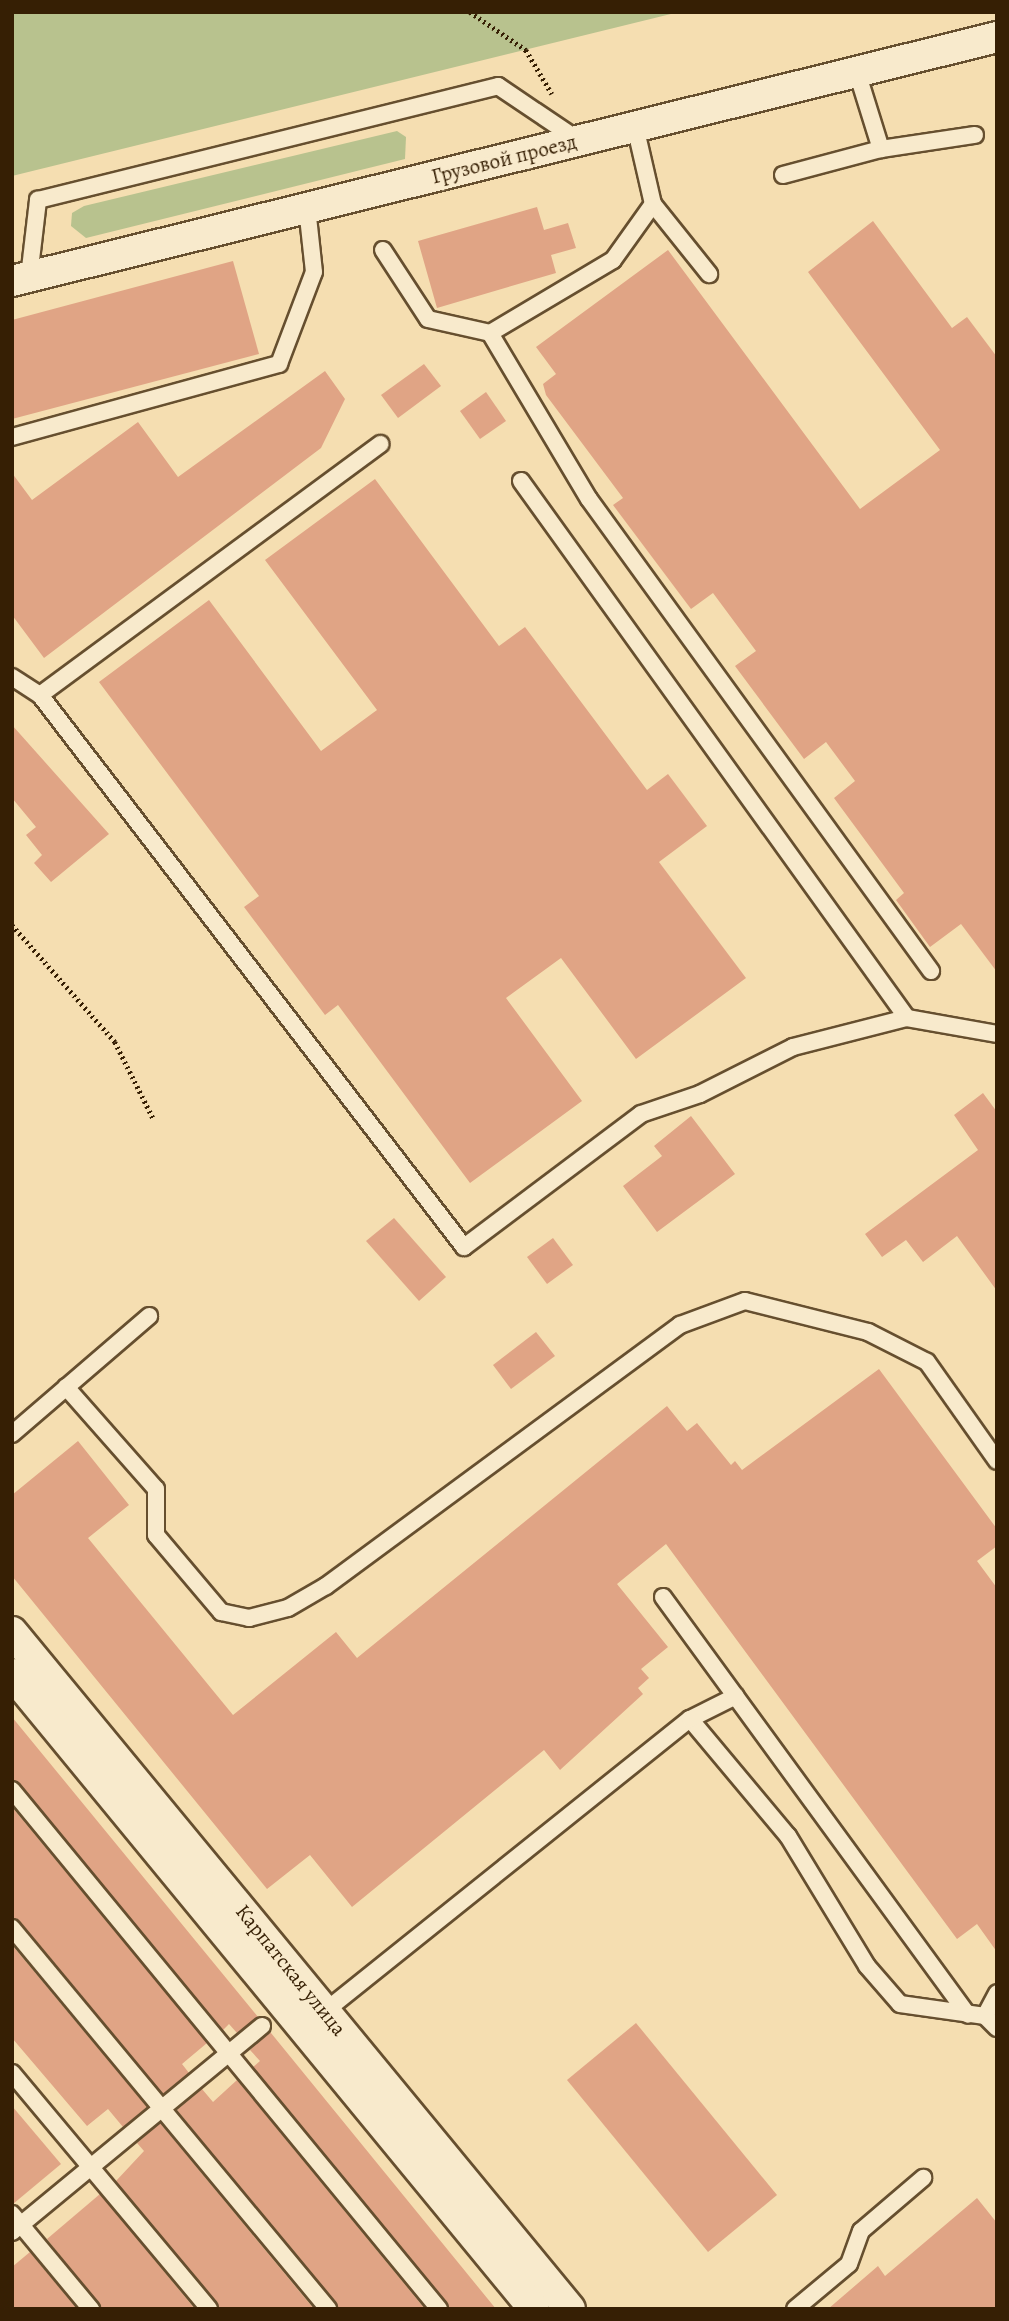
<!DOCTYPE html>
<meta charset="utf-8">
<style>
body{margin:0}
#map{position:relative;width:1009px;height:2321px;overflow:hidden;background:#f5deb1;font-family:Alegreya,serif}
div>[style]{position:absolute}
[style*='--x']{left:calc(var(--x)*1px);top:calc(var(--y)*1px);width:calc(var(--w)*1px);rotate:calc(var(--a)*1deg)}
.green>*{inset:0;background:#b8c28e}
.building>*{inset:0;background:#e0a485}
.path>*{height:4.5px;margin-top:-2.25px;transform-origin:0;background:repeating-linear-gradient(90deg,#361f04 0 2px,transparent 0 5.5px)}
.roads{filter:drop-shadow(2px 0 #664f2f) drop-shadow(-2px 0 #664f2f) drop-shadow(0 2px #664f2f) drop-shadow(0 -2px #664f2f)}
.lane>*{height:16px;margin:-8px;padding:0 8px;transform-origin:8px;border-radius:8px;background:#f8eacc}
.street>*{height:30px;margin:-15px;padding:0 15px;transform-origin:15px;border-radius:15px;background:#f8eacc}
span{translate:-50% -50%;white-space:nowrap;text-align:center;line-height:1.15;-webkit-text-stroke:6px #f8eacc;paint-order:stroke}
.street-label{font-size:21px;color:#361f04}
.frame{position:absolute;inset:0;border:14px solid #361f04;pointer-events:none}
</style>
<div id="map">
<div class="green">
<div style="clip-path:polygon(12px 12px,679px 12px,12px 176px)"></div>
<div style="clip-path:polygon(397px 131px,406px 137px,405px 159px,86px 238px,71px 226px,72px 213px,84px 206px)"></div>
</div>
<div class="building">
<div style="clip-path:polygon(537px 207px,544px 230px,568px 223px,576px 248px,551px 255px,556px 273px,437px 308px,418px 241px)"></div>
<div style="clip-path:polygon(873px 221px,952px 328px,967px 317px,997px 357px,997px 972px,961px 924px,930px 947px,896px 900px,904px 893px,834px 798px,855px 781px,826px 742px,804px 759px,735px 666px,756px 651px,713px 593px,691px 609px,613px 505px,623px 498px,546px 395px,543px 384px,556px 374px,536px 347px,668px 250px,860px 509px,940px 450px,808px 272px)"></div>
<div style="clip-path:polygon(233px 261px,259px 354px,12px 419px,12px 320px)"></div>
<div style="clip-path:polygon(424px 364px,441px 386px,398px 418px,381px 395px)"></div>
<div style="clip-path:polygon(325px 371px,345px 399px,321px 448px,44px 658px,12px 615px,12px 473px,32px 500px,138px 422px,178px 477px)"></div>
<div style="clip-path:polygon(486px 392px,506px 421px,480px 439px,460px 411px)"></div>
<div style="clip-path:polygon(375px 479px,499px 646px,525px 627px,647px 790px,668px 774px,707px 826px,659px 862px,746px 978px,636px 1059px,561px 958px,506px 998px,582px 1101px,470px 1183px,338px 1005px,325px 1015px,244px 907px,259px 896px,99px 682px,209px 600px,321px 751px,377px 710px,265px 560px)"></div>
<div style="clip-path:polygon(12px 725px,109px 834px,51px 882px,34px 863px,42px 855px,26px 835px,36px 827px,12px 798px)"></div>
<div style="clip-path:polygon(983px 1093px,997px 1112px,997px 1291px,957px 1236px,923px 1262px,906px 1240px,882px 1257px,865px 1234px,978px 1150px,954px 1115px)"></div>
<div style="clip-path:polygon(691px 1116px,735px 1174px,657px 1232px,623px 1186px,662px 1156px,654px 1146px)"></div>
<div style="clip-path:polygon(394px 1218px,446px 1277px,419px 1301px,366px 1241px)"></div>
<div style="clip-path:polygon(553px 1238px,573px 1265px,547px 1284px,527px 1257px)"></div>
<div style="clip-path:polygon(536px 1332px,555px 1356px,511px 1389px,493px 1365px)"></div>
<div style="clip-path:polygon(879px 1369px,997px 1529px,997px 1546px,977px 1561px,997px 1588px,997px 1952px,977px 1924px,957px 1939px,666px 1544px,617px 1584px,668px 1647px,641px 1669px,649px 1678px,638px 1688px,643px 1694px,560px 1770px,544px 1750px,352px 1907px,310px 1855px,267px 1889px,12px 1576px,12px 1495px,78px 1441px,129px 1505px,88px 1538px,233px 1715px,336px 1632px,357px 1658px,667px 1406px,687px 1431px,697px 1423px,731px 1465px,735px 1461px,742px 1470px)"></div>
<div style="clip-path:polygon(12px 1717px,258px 2017px,237px 2033px,229px 2024px,223px 2030px,12px 1780px)"></div>
<div style="clip-path:polygon(12px 1807px,207px 2043px,182px 2064px,189px 2073px,163px 2094px,12px 1918px)"></div>
<div style="clip-path:polygon(12px 1945px,147px 2107px,123px 2127px,108px 2109px,87px 2126px,12px 2038px)"></div>
<div style="clip-path:polygon(636px 2023px,777px 2195px,708px 2252px,567px 2080px)"></div>
<div style="clip-path:polygon(270px 2032px,271px 2033px,496px 2309px,449px 2309px,253px 2067px,260px 2061px,250px 2050px)"></div>
<div style="clip-path:polygon(237px 2080px,425px 2309px,338px 2309px,177px 2110px,202px 2089px,213px 2102px)"></div>
<div style="clip-path:polygon(12px 2106px,61px 2164px,13px 2204px,12px 2204px)"></div>
<div style="clip-path:polygon(160px 2123px,314px 2309px,219px 2309px,116px 2181px,144px 2151px,137px 2143px)"></div>
<div style="clip-path:polygon(100px 2194px,195px 2309px,101px 2309px,47px 2239px)"></div>
<div style="clip-path:polygon(977px 2198px,997px 2223px,997px 2309px,828px 2309px,878px 2266px,885px 2276px)"></div>
<div style="clip-path:polygon(30px 2252px,77px 2309px,12px 2309px,12px 2267px)"></div>
</div>
<div class="path">
<div style="--x:470;--y:12;--w:68;--a:34.2"></div>
<div style="--x:526;--y:50;--w:51;--a:59.4"></div>
<div style="--x:12;--y:925;--w:156;--a:48.6"></div>
<div style="--x:115;--y:1042;--w:85;--a:63.4"></div>
</div>
<div class="roads">
<div class="lane">
<div style="--x:857;--y:72;--w:81;--a:72.7"></div>
<div style="--x:635;--y:126;--w:80;--a:77"></div>
<div style="--x:653;--y:204;--w:69;--a:125.5"></div>
<div style="--x:613;--y:260;--w:143;--a:149.3"></div>
<div style="--x:490;--y:333;--w:193;--a:59.2"></div>
<div style="--x:589;--y:499;--w:583;--a:54.07"></div>
<div style="--x:783;--y:175;--w:101;--a:-14.9"></div>
<div style="--x:881;--y:149;--w:95;--a:-8.5"></div>
<div style="--x:653;--y:204;--w:90;--a:51.3"></div>
<div style="--x:383;--y:250;--w:82;--a:56.9"></div>
<div style="--x:428;--y:319;--w:64;--a:12.7"></div>
<div style="--x:29;--y:277;--w:78;--a:-83.3"></div>
<div style="--x:38;--y:200;--w:474;--a:-13.9"></div>
<div style="--x:498;--y:86;--w:97;--a:34"></div>
<div style="--x:12;--y:437;--w:277;--a:-15.3"></div>
<div style="--x:279;--y:364;--w:98;--a:-69.2"></div>
<div style="--x:314;--y:272;--w:64;--a:-96.2"></div>
<div style="--x:521;--y:481;--w:661;--a:54.29"></div>
<div style="--x:12;--y:677;--w:33;--a:33"></div>
<div style="--x:40;--y:695;--w:696;--a:52.47"></div>
<div style="--x:464;--y:1247;--w:221;--a:-36.9"></div>
<div style="--x:641;--y:1114;--w:62;--a:-18.7"></div>
<div style="--x:700;--y:1094;--w:104;--a:-26.8"></div>
<div style="--x:793;--y:1047;--w:118;--a:-14.3"></div>
<div style="--x:907;--y:1018;--w:91;--a:10.1"></div>
<div style="--x:40;--y:695;--w:423;--a:-36.4"></div>
<div style="--x:66;--y:1387;--w:136;--a:48.6"></div>
<div style="--x:156;--y:1489;--w:46;--a:90"></div>
<div style="--x:156;--y:1535;--w:101;--a:49.8"></div>
<div style="--x:221;--y:1612;--w:29;--a:12"></div>
<div style="--x:249;--y:1618;--w:40;--a:-14.4"></div>
<div style="--x:288;--y:1608;--w:44;--a:-30.1"></div>
<div style="--x:326;--y:1586;--w:440;--a:-36.4"></div>
<div style="--x:680;--y:1325;--w:69;--a:-20.3"></div>
<div style="--x:745;--y:1301;--w:127;--a:14.1"></div>
<div style="--x:868;--y:1332;--w:66;--a:27"></div>
<div style="--x:927;--y:1362;--w:121;--a:54.7"></div>
<div style="--x:12;--y:1434;--w:181;--a:-40.7"></div>
<div style="--x:663;--y:1597;--w:517;--a:53.88"></div>
<div style="--x:690;--y:1719;--w:153;--a:50.1"></div>
<div style="--x:788;--y:1836;--w:152;--a:58.7"></div>
<div style="--x:867;--y:1966;--w:50;--a:49"></div>
<div style="--x:900;--y:2004;--w:86;--a:8"></div>
<div style="--x:985;--y:2016;--w:17;--a:45"></div>
<div style="--x:12;--y:1790;--w:672;--a:50.55"></div>
<div style="--x:12;--y:1928;--w:495;--a:50.3"></div>
<div style="--x:319;--y:2016;--w:475;--a:-38.7"></div>
<div style="--x:690;--y:1719;--w:51;--a:-26.6"></div>
<div style="--x:985;--y:2016;--w:26;--a:-62"></div>
<div style="--x:12;--y:2073;--w:307;--a:50.1"></div>
<div style="--x:12;--y:2214;--w:124;--a:50.3"></div>
<div style="--x:12;--y:2232;--w:324;--a:-39.5"></div>
<div style="--x:795;--y:2309;--w:70;--a:-39.8"></div>
<div style="--x:849;--y:2264;--w:35;--a:-70"></div>
<div style="--x:861;--y:2231;--w:82;--a:-40.5"></div>
</div>
<div class="street">
<div style="--x:12;--y:281;--w:1015;--a:-13.91"></div>
<div style="--x:12;--y:1632;--w:877;--a:50.5"></div>
<div style="--x:12;--y:1674;--w:822;--a:50.58"></div>
</div>
</div>
<div class="street-label">
<span style="left:504px;top:159px;rotate:-14deg">Грузовой проезд</span>
<span style="left:291px;top:1970px;rotate:51deg">Карпатская улица</span>
</div>
<div class="frame"></div>
</div>
